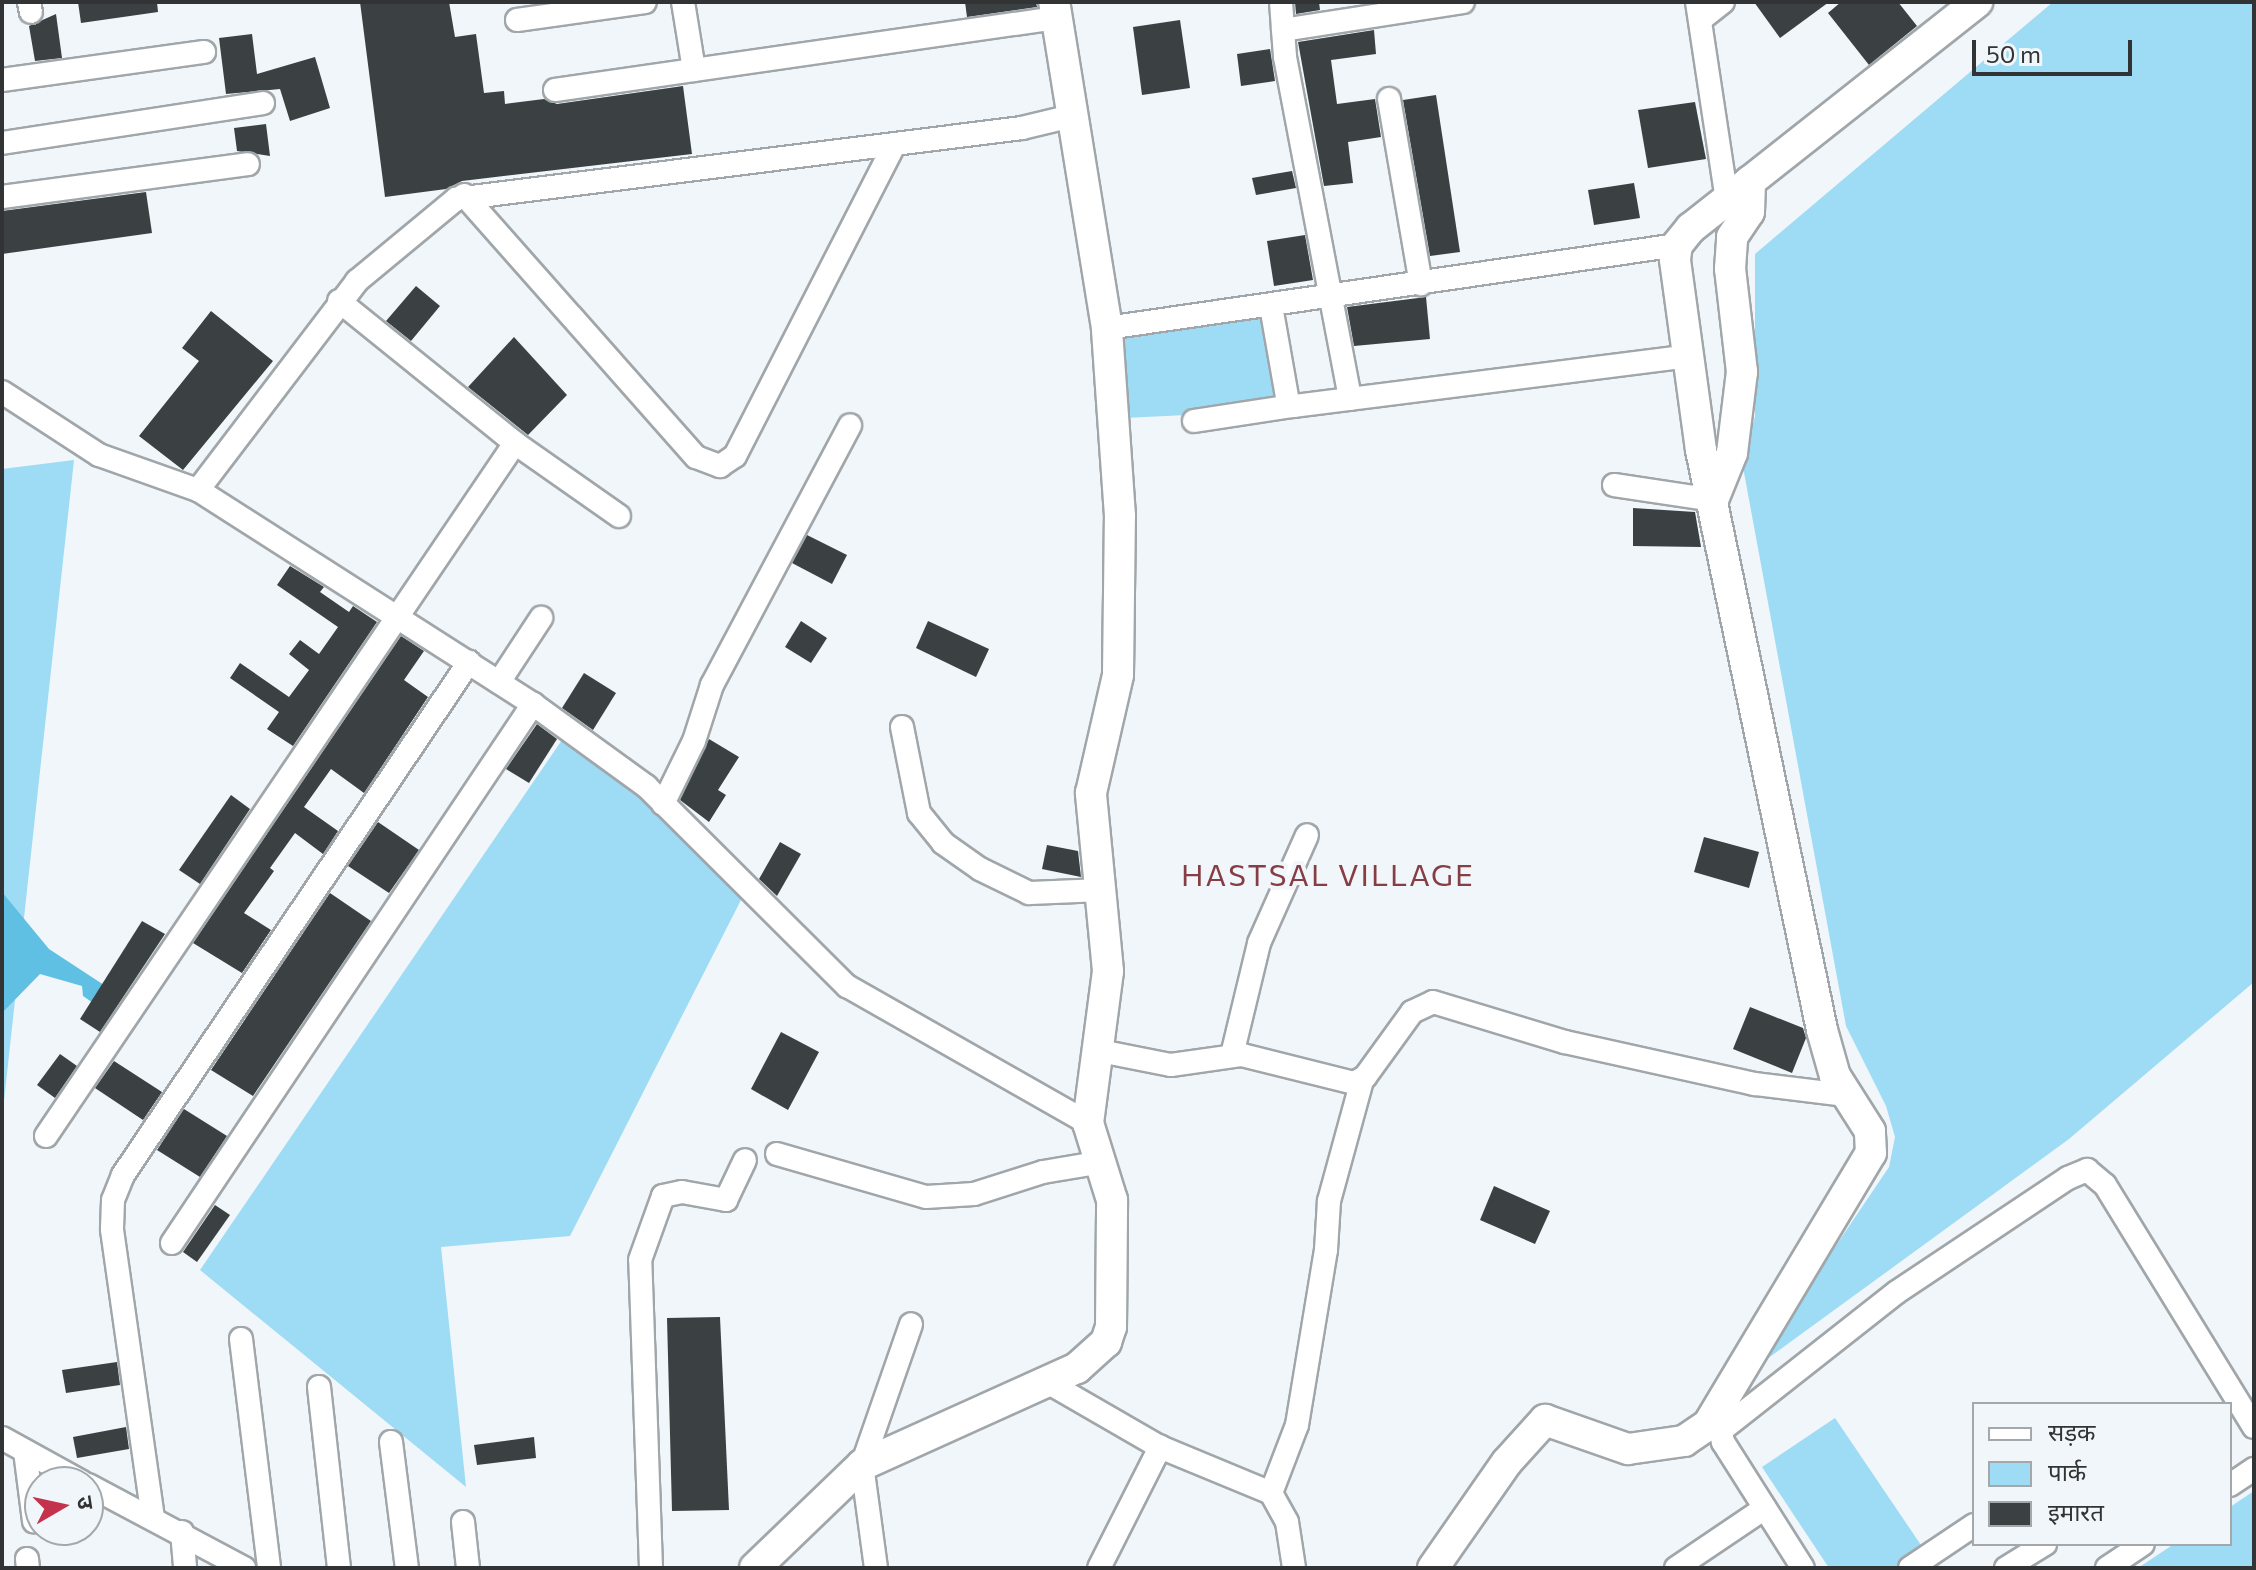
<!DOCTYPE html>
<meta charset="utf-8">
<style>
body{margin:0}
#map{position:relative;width:2256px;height:1570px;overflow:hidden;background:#f0f6f9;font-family:Commissioner,"Noto Sans Devanagari",sans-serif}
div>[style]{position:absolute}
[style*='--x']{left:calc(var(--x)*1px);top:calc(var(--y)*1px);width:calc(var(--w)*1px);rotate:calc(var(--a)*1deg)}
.green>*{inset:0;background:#9edbf4}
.water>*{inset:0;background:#60c0e4}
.building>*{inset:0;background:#3b4143}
.roads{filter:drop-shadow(2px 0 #a0a6a9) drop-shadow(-2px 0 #a0a6a9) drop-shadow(0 2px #a0a6a9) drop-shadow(0 -2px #a0a6a9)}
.street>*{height:22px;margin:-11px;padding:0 11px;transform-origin:11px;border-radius:11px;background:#fff}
.secondary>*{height:30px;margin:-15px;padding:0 15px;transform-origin:15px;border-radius:15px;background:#fff}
span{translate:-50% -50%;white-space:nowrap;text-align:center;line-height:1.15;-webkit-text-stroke:8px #f0f6f9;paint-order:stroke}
.neighbourhood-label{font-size:30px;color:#863d44;letter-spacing:2px}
.frame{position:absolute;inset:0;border:4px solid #313334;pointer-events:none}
.legend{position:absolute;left:1972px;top:1402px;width:260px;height:144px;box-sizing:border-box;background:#f0f6f9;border:2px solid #a4a8aa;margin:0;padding:10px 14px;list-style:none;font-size:24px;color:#313334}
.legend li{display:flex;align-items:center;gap:16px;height:40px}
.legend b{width:40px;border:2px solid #a4a8aa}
.north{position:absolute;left:24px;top:1466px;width:80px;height:80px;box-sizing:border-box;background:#f0f6f9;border:2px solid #a4a8aa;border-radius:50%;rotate:81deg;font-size:22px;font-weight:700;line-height:32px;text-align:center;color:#313334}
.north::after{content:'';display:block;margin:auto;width:28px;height:36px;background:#c3334c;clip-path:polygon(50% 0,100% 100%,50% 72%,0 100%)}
.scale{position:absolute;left:1972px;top:40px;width:160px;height:36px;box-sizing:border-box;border:4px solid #313334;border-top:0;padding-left:10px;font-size:24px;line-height:28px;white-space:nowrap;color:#313334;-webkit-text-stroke:6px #f0f6f9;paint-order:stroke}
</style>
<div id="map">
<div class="green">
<div style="clip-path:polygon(2053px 2px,2254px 2px,2254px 982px,2069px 1139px,1752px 1370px,1889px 1167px,1895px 1137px,1886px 1106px,1846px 1026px,1741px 456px,1755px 417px,1755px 254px)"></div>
<div style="clip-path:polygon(1270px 312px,1284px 403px,1228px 413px,1124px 418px,1112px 329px)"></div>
<div style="clip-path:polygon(74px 460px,3px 1110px,2px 1111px,2px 469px)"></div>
<div style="clip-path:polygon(564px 737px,634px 778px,743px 896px,570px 1236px,441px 1247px,466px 1487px,200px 1270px)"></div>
<div style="clip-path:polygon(1835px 1418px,1925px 1551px,1900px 1568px,1829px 1568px,1762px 1467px)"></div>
<div style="clip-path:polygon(2254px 1491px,2254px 1568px,2138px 1568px,2174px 1544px,2230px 1544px,2230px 1507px)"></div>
</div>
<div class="water">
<div style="clip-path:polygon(2px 892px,49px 949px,107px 987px,96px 1005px,83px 996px,82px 986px,40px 974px,2px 1013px)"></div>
</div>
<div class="building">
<div style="clip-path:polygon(78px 2px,157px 2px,158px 12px,81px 23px)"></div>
<div style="clip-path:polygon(360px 2px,449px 2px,455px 37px,476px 34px,484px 93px,504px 91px,505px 104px,544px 99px,557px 104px,683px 86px,692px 154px,462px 181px,446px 189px,385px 197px)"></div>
<div style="clip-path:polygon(965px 2px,1036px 2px,1037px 7px,967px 17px)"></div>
<div style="clip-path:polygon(1295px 2px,1319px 2px,1320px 10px,1296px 14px)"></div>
<div style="clip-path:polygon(1754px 2px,1829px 2px,1780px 38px)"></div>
<div style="clip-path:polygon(1841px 2px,1898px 2px,1917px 26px,1869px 65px,1828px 13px)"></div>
<div style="clip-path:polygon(56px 14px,62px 58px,35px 61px,29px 26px)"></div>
<div style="clip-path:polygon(1180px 20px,1190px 88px,1142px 95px,1133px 27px)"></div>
<div style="clip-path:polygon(1374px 30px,1376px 54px,1331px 60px,1337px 104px,1375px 99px,1381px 137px,1348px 142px,1353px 183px,1324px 186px,1298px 42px)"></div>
<div style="clip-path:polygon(252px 34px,257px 74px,315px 57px,330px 108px,290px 121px,280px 89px,226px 94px,219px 38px)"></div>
<div style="clip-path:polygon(1270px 49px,1275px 81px,1241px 86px,1237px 54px)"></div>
<div style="clip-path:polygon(1436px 95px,1460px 252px,1430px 256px,1403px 100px)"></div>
<div style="clip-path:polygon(1695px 102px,1706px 159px,1648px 168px,1638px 110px)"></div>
<div style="clip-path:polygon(266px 124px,270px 156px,237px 151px,234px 128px)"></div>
<div style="clip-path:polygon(1292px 171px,1296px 188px,1256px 195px,1252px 178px)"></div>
<div style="clip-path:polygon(1634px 183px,1640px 218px,1594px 225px,1588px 190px)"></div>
<div style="clip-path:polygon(146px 192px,152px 233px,2px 254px,2px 211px)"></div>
<div style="clip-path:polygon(1305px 235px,1313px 280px,1274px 286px,1267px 241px)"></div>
<div style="clip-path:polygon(416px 286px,440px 306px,411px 341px,386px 321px)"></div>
<div style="clip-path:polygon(1426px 297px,1430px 339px,1354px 346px,1347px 307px)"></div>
<div style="clip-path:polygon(211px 311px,273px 361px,183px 470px,139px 436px,199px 361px,182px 348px)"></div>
<div style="clip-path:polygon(514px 337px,567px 395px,528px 435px,468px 387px)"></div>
<div style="clip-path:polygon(1633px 508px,1695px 512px,1701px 547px,1633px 546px)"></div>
<div style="clip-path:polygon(807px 535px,847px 555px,832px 584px,792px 563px)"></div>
<div style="clip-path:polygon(290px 566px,324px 587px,320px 592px,349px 612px,353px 606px,377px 622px,293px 746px,267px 729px,279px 712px,230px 678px,240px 663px,289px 697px,309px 670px,289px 654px,300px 640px,319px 654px,338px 627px,277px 585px)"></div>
<div style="clip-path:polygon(801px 621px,827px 638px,811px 663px,785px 647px)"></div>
<div style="clip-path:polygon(928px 621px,989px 649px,976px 677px,916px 648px)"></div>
<div style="clip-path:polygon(401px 636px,424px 651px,404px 680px,428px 697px,364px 793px,331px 769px,304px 807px,338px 831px,323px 854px,295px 833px,270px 868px,274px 871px,244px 913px,271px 930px,242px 973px,193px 943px)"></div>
<div style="clip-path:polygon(584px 673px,616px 693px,593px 730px,562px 708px)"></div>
<div style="clip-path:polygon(537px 724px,557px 739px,529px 783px,506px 769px)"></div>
<div style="clip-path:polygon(709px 739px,739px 757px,718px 790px,726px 795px,709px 822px,680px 800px)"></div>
<div style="clip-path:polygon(231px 795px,250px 809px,200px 884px,179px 870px)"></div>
<div style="clip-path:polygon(378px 822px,419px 850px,389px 893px,348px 866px)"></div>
<div style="clip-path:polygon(1704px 837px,1759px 852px,1749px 888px,1694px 872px)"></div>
<div style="clip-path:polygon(780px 842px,801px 854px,777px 896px,759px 879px)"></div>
<div style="clip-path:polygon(1047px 845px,1078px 851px,1081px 877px,1042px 869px)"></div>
<div style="clip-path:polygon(330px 893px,371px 921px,253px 1096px,211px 1070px)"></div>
<div style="clip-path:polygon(142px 921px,165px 934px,100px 1032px,80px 1019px)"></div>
<div style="clip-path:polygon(1750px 1007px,1803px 1028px,1806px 1038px,1792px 1073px,1733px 1049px)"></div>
<div style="clip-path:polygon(781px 1032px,819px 1052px,788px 1110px,751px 1089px)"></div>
<div style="clip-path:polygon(60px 1054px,77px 1066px,55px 1098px,37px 1085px)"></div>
<div style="clip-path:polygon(114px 1061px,162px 1092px,143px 1120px,95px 1088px)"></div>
<div style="clip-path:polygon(184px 1109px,227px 1136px,200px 1177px,157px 1150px)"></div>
<div style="clip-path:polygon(1494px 1186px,1550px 1211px,1535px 1244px,1480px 1220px)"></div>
<div style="clip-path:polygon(215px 1205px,230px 1215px,197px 1262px,183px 1252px)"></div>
<div style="clip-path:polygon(720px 1317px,729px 1510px,672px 1511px,667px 1318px)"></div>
<div style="clip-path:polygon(117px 1362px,120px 1385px,66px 1393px,62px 1370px)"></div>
<div style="clip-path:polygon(126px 1427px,129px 1449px,77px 1458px,73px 1437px)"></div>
<div style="clip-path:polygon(534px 1437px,536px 1458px,477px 1465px,474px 1445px)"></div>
</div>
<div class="roads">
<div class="street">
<div style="--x:29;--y:2;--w:10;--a:79"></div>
<div style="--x:683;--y:2;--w:69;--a:80.8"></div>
<div style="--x:1281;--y:2;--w:55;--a:85.8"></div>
<div style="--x:1285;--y:57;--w:348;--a:79.2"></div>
<div style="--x:1697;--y:2;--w:200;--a:81.4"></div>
<div style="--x:517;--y:20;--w:129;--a:-8"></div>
<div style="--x:1700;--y:20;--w:29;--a:-38"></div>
<div style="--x:1283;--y:30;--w:182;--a:-8.8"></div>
<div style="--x:2;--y:80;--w:204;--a:-7.9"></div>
<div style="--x:555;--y:90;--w:506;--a:-8.18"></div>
<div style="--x:1389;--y:99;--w:188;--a:80.2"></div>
<div style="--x:2;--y:143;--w:264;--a:-8.7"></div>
<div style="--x:464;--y:195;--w:350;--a:48.5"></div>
<div style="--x:696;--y:457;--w:26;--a:21"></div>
<div style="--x:720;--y:466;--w:18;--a:-34"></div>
<div style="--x:735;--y:456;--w:349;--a:-62.9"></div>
<div style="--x:2;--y:197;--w:248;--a:-7.6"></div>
<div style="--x:339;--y:301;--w:226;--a:38.9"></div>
<div style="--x:515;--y:443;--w:127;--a:35.1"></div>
<div style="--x:1271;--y:306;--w:97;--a:80"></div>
<div style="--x:1288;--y:402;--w:7;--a:34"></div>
<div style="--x:1294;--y:406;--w:397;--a:-7.2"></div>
<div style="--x:1107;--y:328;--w:576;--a:-8.28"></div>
<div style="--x:2;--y:392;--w:116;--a:33"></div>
<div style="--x:99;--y:455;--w:105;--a:19.5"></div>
<div style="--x:198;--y:490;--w:398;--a:32.6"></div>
<div style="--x:533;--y:704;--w:140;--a:36"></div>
<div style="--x:646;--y:786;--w:284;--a:44.9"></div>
<div style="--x:847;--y:986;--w:277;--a:29.6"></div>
<div style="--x:1194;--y:421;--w:99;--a:-8.7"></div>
<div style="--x:1614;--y:485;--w:100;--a:8.6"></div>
<div style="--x:198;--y:490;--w:263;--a:-52.7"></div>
<div style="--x:357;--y:281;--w:129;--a:-39.6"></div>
<div style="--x:456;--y:199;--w:570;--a:-7.15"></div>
<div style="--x:1022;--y:128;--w:51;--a:-13.5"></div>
<div style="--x:499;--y:682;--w:77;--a:-56.7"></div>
<div style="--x:902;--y:727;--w:88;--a:78.8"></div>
<div style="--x:919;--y:813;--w:38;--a:51"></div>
<div style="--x:943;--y:843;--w:45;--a:35.1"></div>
<div style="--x:980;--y:869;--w:55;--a:26.1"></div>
<div style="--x:1029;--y:893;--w:74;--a:-2.3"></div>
<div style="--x:663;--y:804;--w:70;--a:-63.8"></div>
<div style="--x:694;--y:741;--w:59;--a:-72.2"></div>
<div style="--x:712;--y:685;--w:294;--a:-62"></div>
<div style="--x:1100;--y:1051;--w:72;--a:11.2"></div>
<div style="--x:1171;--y:1065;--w:72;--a:-8"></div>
<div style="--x:1242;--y:1055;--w:115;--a:14"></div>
<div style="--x:1354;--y:1083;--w:13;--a:-29"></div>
<div style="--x:1365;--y:1077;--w:80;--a:-54.1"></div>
<div style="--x:1412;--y:1012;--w:23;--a:-25"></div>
<div style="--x:1433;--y:1002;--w:138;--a:16.9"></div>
<div style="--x:1565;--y:1042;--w:195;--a:12.5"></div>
<div style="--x:1755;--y:1084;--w:91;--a:7"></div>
<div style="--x:1232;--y:1055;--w:115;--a:-76.4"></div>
<div style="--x:1259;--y:943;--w:118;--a:-66"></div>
<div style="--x:46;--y:1136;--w:837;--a:-55.91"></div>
<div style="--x:777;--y:1154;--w:155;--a:16.1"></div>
<div style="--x:926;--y:1197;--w:48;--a:-3.6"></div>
<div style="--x:974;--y:1194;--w:72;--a:-17.7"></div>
<div style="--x:1043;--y:1172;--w:61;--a:-9.5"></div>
<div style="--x:172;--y:1243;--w:649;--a:-56.19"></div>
<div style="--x:241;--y:1339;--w:231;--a:83"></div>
<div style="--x:1049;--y:1383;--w:128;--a:30"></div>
<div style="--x:1160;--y:1447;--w:120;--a:22.5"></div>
<div style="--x:1271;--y:1493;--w:33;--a:61"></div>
<div style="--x:1287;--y:1522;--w:47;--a:81.3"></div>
<div style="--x:319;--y:1387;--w:182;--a:83.7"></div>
<div style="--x:1719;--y:1418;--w:24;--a:81"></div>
<div style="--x:1723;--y:1442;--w:149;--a:57.6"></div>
<div style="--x:1719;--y:1432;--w:226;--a:-38.2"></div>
<div style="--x:1897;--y:1292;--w:206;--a:-33.7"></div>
<div style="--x:2068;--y:1178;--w:21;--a:-23"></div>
<div style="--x:2087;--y:1170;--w:23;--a:40"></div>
<div style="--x:2105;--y:1185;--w:284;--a:58.4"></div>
<div style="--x:2;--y:1438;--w:91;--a:28.8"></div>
<div style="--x:391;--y:1442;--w:127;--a:82.8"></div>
<div style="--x:25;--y:1451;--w:71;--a:82.7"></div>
<div style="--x:88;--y:1485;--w:177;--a:28"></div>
<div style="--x:2230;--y:1485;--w:29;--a:-34"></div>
<div style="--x:1271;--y:1493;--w:73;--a:-69.1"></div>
<div style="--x:1297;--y:1425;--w:177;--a:-80.6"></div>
<div style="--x:1326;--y:1250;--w:49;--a:-86.5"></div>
<div style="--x:1329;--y:1201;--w:125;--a:-74.7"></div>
<div style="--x:153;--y:1518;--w:292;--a:-98.1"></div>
<div style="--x:112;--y:1229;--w:29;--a:-88"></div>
<div style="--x:113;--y:1200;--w:27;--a:-68"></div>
<div style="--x:123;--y:1175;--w:619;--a:-56"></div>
<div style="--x:463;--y:1522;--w:46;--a:83.8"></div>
<div style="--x:182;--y:1532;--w:36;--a:85"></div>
<div style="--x:27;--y:1559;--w:9;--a:84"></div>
<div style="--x:651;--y:1568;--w:308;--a:-92"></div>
<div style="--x:640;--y:1260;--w:68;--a:-70.2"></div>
<div style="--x:663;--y:1196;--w:19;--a:-12"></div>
<div style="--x:682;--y:1192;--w:45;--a:10.3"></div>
<div style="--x:726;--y:1200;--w:44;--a:-64.6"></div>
<div style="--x:876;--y:1568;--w:104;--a:-97.7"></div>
<div style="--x:862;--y:1465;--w:149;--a:-70.8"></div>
<div style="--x:1099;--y:1568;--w:136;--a:-63.2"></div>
<div style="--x:1676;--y:1568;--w:107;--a:-34"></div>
<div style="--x:1910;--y:1568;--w:77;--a:-33.9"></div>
<div style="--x:2006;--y:1568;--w:46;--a:-31.6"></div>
<div style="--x:2107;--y:1568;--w:43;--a:-33.7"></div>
</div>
<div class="secondary">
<div style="--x:1713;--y:500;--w:51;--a:-68"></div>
<div style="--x:1732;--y:453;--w:82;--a:-83"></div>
<div style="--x:1742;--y:372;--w:104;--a:-96.6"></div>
<div style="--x:1730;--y:269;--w:32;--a:-86"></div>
<div style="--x:1732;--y:237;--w:30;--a:-56"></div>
<div style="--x:1749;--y:212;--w:31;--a:-88"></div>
<div style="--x:755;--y:1568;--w:149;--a:-43.9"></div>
<div style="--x:862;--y:1465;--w:236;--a:-24.3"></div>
<div style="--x:1077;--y:1368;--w:39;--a:-42"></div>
<div style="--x:1106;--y:1342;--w:16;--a:-72"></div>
<div style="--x:1111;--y:1327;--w:127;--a:-89.5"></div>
<div style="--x:1112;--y:1200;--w:81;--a:-107.3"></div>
<div style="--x:1088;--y:1123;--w:153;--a:-82.5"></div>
<div style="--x:1108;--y:971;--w:179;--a:-95.5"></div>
<div style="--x:1091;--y:793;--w:121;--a:-77.1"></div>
<div style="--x:1118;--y:675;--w:159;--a:-89.3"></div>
<div style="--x:1120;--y:516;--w:188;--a:-94"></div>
<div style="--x:1107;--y:328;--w:330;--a:-99.2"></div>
<div style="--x:1433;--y:1568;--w:129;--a:-55.1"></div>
<div style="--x:1507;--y:1462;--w:57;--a:-47.9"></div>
<div style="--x:1545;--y:1420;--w:88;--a:19.3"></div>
<div style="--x:1628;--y:1449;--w:57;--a:-8.1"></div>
<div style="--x:1684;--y:1441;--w:29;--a:-34"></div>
<div style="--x:1708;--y:1425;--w:317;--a:-59.1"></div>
<div style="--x:1871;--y:1153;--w:22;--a:-93"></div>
<div style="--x:1870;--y:1131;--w:65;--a:-122.5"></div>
<div style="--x:1835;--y:1076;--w:48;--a:-105.8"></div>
<div style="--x:1822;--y:1030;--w:592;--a:-101.78"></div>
<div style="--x:1701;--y:450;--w:193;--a:-97.8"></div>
<div style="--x:1675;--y:259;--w:14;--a:-82"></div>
<div style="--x:1677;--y:245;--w:22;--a:-51"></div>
<div style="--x:1691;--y:228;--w:365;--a:-38.3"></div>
</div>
</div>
<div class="neighbourhood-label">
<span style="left:1328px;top:874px">HASTSAL VILLAGE</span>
</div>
<div class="frame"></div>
<ul class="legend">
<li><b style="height:10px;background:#fff"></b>सड़क</li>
<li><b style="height:22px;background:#9edbf4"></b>पार्क</li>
<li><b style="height:22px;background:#3b4143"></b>इमारत</li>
</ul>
<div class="north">उ</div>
<div class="scale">50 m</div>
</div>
